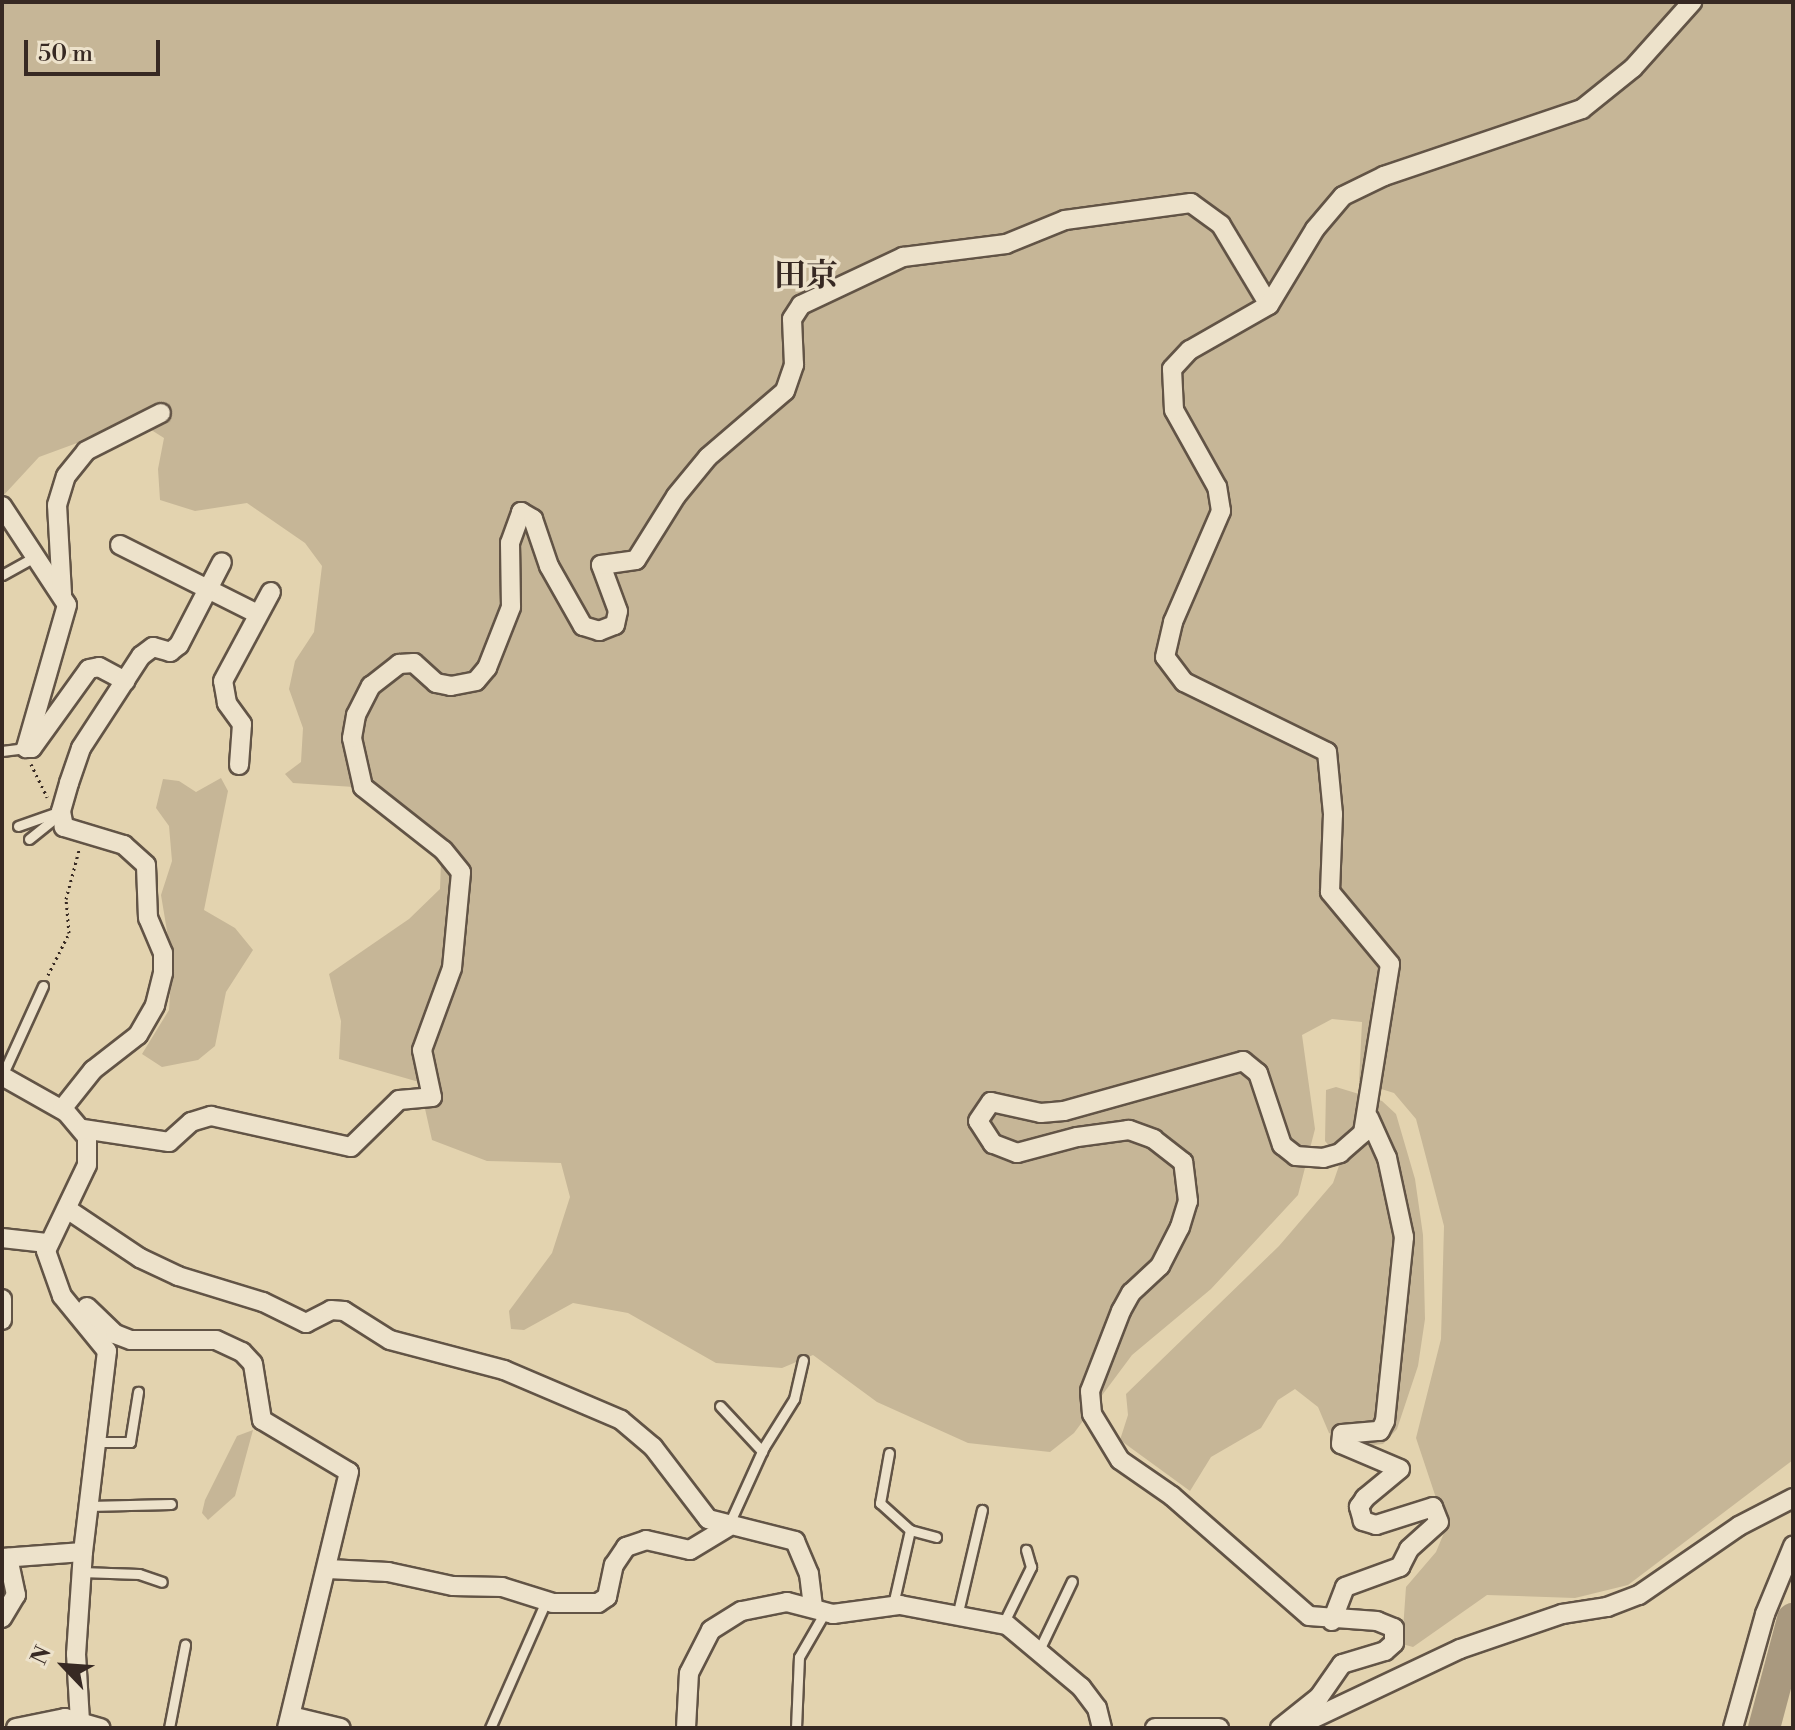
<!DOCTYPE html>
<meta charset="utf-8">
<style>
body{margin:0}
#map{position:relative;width:1795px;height:1730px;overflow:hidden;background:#e3d3af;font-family:"Libre Bodoni","Noto Serif JP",serif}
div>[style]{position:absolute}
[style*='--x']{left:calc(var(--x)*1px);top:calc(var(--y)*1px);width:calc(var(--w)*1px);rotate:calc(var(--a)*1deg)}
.green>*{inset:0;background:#c6b697}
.river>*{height:32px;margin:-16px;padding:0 16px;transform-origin:16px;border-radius:16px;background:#a9997f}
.path>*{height:3px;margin-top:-1.5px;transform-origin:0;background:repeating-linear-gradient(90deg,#372923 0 2px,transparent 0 6px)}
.roads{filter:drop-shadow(2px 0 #625446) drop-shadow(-2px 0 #625446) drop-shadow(0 2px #625446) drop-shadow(0 -2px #625446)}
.service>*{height:9px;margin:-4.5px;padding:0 4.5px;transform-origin:4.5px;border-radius:4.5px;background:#ede2cb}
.minor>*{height:18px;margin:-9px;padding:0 9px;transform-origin:9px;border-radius:9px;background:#ede2cb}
span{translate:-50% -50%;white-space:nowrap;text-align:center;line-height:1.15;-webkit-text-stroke:7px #ede2cb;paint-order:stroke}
.quarter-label{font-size:32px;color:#372923;font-weight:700}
.frame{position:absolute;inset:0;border:4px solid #372923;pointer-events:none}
.north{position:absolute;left:24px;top:1626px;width:80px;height:80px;-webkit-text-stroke:6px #ede2cb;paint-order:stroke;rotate:295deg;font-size:22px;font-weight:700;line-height:32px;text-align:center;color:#372923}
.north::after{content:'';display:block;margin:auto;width:28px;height:36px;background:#372923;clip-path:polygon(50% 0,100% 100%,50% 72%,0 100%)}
.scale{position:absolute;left:24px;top:40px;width:136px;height:36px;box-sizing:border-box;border:4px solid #372923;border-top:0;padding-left:10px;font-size:24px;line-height:28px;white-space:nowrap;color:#372923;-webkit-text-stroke:6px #ede2cb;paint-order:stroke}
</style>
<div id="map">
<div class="green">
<div style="clip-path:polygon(2px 2px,1793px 2px,1793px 1460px,1628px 1585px,1575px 1598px,1487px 1595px,1413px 1647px,1402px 1644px,1406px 1587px,1436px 1552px,1446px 1528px,1416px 1438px,1441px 1339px,1444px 1226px,1416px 1119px,1394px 1093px,1359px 1082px,1362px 1022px,1332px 1019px,1302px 1035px,1315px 1129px,1298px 1195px,1211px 1289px,1132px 1355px,1074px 1433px,1050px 1452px,968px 1443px,877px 1402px,813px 1355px,782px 1368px,716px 1363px,628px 1313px,573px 1303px,524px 1330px,511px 1329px,509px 1311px,552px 1253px,570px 1197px,561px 1163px,487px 1161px,432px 1140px,419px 1082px,339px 1059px,341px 1021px,329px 974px,409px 919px,440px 889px,441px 862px,369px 788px,293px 783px,285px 774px,301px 762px,303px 728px,289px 689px,295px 661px,314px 632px,322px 566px,305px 543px,247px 503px,195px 511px,160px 500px,158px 469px,164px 438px,137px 421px,39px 457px,2px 497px)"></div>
<div style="clip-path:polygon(221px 778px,228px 791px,204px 910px,235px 928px,253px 950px,226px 992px,215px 1046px,198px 1060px,162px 1067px,142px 1054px,169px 1010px,172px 961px,161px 895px,172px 861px,169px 826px,156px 808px,163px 779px,179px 781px,196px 792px)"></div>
<div style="clip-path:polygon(1336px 1087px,1382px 1101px,1396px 1114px,1415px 1179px,1423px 1235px,1425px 1319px,1418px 1366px,1397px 1429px,1383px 1444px,1362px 1446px,1329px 1433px,1318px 1407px,1295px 1389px,1278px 1400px,1261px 1428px,1211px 1457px,1190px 1491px,1120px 1440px,1128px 1415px,1126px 1394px,1279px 1246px,1333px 1183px,1341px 1160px,1325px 1141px,1326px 1090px)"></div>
<div style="clip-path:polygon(253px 1430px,235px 1496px,208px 1520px,202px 1513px,205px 1500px,237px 1436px)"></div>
</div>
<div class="river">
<div style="--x:1764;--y:1728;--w:113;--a:-75.1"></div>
</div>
<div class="path">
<div style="--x:31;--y:764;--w:37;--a:64"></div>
<div style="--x:48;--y:975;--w:47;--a:-63.4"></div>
<div style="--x:69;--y:933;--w:34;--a:-95"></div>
<div style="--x:66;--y:899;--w:51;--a:-75.1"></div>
</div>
<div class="roads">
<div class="service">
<div style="--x:2;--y:575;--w:35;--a:-29"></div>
<div style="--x:2;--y:751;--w:24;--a:-7"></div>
<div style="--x:18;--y:826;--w:46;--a:-19.2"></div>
<div style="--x:29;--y:839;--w:28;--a:-39"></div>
<div style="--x:2;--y:1076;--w:99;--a:-65.5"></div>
<div style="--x:720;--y:1406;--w:62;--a:47"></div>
<div style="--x:97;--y:1442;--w:33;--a:0"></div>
<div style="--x:130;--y:1442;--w:51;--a:-80.9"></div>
<div style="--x:889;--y:1453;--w:51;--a:100.2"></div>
<div style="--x:880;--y:1503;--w:40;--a:42"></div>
<div style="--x:910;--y:1530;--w:77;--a:102.8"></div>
<div style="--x:89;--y:1506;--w:82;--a:-1.4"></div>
<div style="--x:729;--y:1524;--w:85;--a:-65.6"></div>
<div style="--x:764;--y:1447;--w:57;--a:-58"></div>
<div style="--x:794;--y:1399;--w:40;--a:-77"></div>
<div style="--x:910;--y:1530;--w:27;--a:15"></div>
<div style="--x:81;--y:1572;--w:58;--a:2"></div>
<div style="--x:139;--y:1574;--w:24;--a:19"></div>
<div style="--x:958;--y:1612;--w:105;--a:-76.8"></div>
<div style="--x:1003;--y:1624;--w:64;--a:-63.8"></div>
<div style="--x:1031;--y:1567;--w:18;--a:-106"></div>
<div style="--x:1040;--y:1648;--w:74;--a:-64.5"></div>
<div style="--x:169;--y:1728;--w:85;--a:-79.1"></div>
<div style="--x:490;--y:1728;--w:139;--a:-66.2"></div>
<div style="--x:796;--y:1728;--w:71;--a:-87.6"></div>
<div style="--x:799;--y:1657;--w:52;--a:-60"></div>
</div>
<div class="minor">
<div style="--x:2;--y:506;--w:118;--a:56.7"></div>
<div style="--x:67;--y:605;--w:149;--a:106"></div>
<div style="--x:26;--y:748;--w:6;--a:0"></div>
<div style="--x:32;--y:748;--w:97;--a:-54.2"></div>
<div style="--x:89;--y:669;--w:10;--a:-11"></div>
<div style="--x:99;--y:667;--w:30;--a:28"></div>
<div style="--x:120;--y:545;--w:154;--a:26.6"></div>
<div style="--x:62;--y:594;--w:89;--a:-93.2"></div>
<div style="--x:57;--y:505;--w:30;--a:-73"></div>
<div style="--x:66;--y:476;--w:32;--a:-51"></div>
<div style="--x:86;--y:451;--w:84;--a:-26.9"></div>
<div style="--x:239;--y:765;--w:41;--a:-85.8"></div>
<div style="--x:242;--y:724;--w:26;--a:-126"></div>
<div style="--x:227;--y:703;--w:22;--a:-100"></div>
<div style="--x:223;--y:681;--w:101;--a:-61.7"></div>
<div style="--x:2;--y:1076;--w:73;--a:29.4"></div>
<div style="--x:66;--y:1112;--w:33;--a:50"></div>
<div style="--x:87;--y:1137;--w:28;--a:90"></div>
<div style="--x:87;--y:1165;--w:95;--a:115.5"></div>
<div style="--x:46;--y:1251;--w:48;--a:70.4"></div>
<div style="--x:62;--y:1296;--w:71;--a:50.7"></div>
<div style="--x:107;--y:1351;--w:202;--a:96.8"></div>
<div style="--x:83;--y:1552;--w:102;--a:93.9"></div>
<div style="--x:76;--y:1654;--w:67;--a:86.6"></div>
<div style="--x:62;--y:1109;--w:50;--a:-51.5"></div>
<div style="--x:93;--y:1070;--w:57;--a:-37.9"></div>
<div style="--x:138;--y:1035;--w:34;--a:-60"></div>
<div style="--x:155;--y:1005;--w:33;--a:-76"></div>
<div style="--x:163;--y:973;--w:20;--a:-90"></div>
<div style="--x:163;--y:953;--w:38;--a:-113"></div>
<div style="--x:148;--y:918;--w:53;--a:-92.2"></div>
<div style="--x:146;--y:865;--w:30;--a:-138"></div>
<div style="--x:124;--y:845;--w:63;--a:-163.3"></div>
<div style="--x:64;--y:827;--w:16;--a:-101"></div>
<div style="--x:61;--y:811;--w:29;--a:-74"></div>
<div style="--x:69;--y:783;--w:37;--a:-71"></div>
<div style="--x:81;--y:748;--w:110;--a:-56.9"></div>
<div style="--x:141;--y:656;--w:15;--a:-37"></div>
<div style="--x:153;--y:647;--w:18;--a:16"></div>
<div style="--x:170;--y:652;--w:11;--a:-38"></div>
<div style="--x:179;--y:645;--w:93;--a:-62.6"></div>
<div style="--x:83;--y:1129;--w:87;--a:8.6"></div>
<div style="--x:169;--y:1142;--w:30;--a:-42"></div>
<div style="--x:191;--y:1122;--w:21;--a:-17"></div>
<div style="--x:211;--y:1116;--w:143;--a:12.5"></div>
<div style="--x:351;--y:1147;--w:67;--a:-44.4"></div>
<div style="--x:399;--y:1100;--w:33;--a:-5"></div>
<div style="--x:432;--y:1097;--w:48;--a:-102"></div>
<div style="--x:422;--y:1050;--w:87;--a:-69.9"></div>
<div style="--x:452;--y:968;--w:96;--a:-84.6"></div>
<div style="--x:461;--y:872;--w:28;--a:-129"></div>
<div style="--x:443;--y:850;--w:102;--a:-141.8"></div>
<div style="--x:363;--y:787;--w:50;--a:-102.7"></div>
<div style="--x:352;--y:738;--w:23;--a:-80"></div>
<div style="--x:356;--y:715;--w:33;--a:-63"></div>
<div style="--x:371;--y:686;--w:36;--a:-38"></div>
<div style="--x:399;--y:664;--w:15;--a:-4"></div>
<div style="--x:414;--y:663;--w:30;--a:42"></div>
<div style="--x:436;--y:683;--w:15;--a:11"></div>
<div style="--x:451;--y:686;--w:25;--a:-11"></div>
<div style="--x:476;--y:681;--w:17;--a:-50"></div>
<div style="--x:487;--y:668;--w:66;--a:-68.5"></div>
<div style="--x:511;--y:607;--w:64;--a:-90.9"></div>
<div style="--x:510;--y:543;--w:33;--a:-70"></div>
<div style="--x:521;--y:512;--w:14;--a:30"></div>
<div style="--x:533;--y:519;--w:50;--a:71.2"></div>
<div style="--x:549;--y:566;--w:69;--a:60.5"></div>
<div style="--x:583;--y:626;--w:17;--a:17"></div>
<div style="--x:599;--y:631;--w:17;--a:-21"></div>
<div style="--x:615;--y:625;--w:14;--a:-78"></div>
<div style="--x:618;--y:611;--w:49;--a:-110.3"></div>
<div style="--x:601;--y:565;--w:35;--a:-8"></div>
<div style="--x:636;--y:560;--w:75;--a:-58"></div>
<div style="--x:676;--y:496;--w:50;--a:-50.6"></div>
<div style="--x:708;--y:457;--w:101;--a:-40.6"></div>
<div style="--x:785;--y:391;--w:28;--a:-71"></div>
<div style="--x:794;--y:365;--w:46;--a:-92.5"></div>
<div style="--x:792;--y:319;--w:17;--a:-57"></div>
<div style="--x:801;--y:305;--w:113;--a:-25.2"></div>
<div style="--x:903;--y:257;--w:104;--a:-7.2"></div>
<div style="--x:1006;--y:244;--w:64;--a:-22.1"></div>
<div style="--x:1065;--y:220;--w:127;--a:-7.7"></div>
<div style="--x:1191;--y:203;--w:37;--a:36"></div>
<div style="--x:1221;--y:225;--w:93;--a:59"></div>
<div style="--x:67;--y:1209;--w:88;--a:33.9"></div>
<div style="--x:140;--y:1258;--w:42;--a:25.3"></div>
<div style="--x:178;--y:1276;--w:89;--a:17"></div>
<div style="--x:263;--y:1302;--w:48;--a:26"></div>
<div style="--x:306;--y:1323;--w:28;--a:-27"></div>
<div style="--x:331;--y:1310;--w:13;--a:4"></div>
<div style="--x:344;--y:1311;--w:54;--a:32.2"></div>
<div style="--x:390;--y:1340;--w:118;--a:14.7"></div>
<div style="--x:504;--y:1370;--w:127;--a:23.1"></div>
<div style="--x:621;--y:1420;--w:42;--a:40.2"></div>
<div style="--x:653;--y:1447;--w:91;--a:52.6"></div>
<div style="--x:708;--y:1519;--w:90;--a:14.2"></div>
<div style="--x:795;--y:1541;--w:36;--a:67"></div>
<div style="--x:809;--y:1574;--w:34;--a:83"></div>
<div style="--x:2;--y:1238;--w:45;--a:6.3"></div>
<div style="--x:2;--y:1299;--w:21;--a:90"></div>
<div style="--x:87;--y:1307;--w:39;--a:44"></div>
<div style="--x:115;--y:1334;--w:17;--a:21"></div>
<div style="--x:131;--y:1340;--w:85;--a:0"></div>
<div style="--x:216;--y:1340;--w:29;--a:25"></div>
<div style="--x:242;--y:1352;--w:16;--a:47"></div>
<div style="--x:253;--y:1364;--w:57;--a:80.9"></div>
<div style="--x:262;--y:1420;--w:101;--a:30.9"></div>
<div style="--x:349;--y:1472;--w:263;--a:103.6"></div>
<div style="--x:2;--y:1558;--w:81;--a:-4.2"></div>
<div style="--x:328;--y:1569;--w:60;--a:2.9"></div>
<div style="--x:388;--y:1572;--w:66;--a:12.2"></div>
<div style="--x:453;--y:1586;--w:49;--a:1.2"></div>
<div style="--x:502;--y:1587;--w:53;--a:17.4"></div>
<div style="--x:553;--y:1603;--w:45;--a:0"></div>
<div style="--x:598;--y:1603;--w:11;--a:-34"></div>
<div style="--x:607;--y:1597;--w:33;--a:-78"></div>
<div style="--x:614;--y:1565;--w:22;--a:-56"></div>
<div style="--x:626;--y:1547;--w:21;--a:-19"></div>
<div style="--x:646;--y:1540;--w:45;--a:12.8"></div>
<div style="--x:690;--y:1550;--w:44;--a:-31.2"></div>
<div style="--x:2;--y:1618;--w:27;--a:-59"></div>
<div style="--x:16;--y:1595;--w:38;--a:-102"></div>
<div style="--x:1332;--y:1621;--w:36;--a:-69"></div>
<div style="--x:1345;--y:1587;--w:59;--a:-20"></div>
<div style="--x:1400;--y:1567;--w:20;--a:-63"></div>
<div style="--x:1409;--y:1549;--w:40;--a:-42"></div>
<div style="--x:1439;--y:1522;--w:16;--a:-112"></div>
<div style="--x:1433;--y:1507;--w:60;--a:162.5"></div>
<div style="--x:1376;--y:1525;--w:14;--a:-163"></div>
<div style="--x:1363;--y:1521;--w:15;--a:-106"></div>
<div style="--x:1359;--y:1507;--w:11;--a:-56"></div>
<div style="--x:1365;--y:1498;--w:45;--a:-39.6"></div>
<div style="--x:1400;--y:1469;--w:64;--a:-157"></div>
<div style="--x:1341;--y:1444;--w:10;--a:-84"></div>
<div style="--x:1342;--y:1434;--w:38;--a:-5"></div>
<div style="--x:1380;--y:1431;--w:11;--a:-63"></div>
<div style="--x:1385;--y:1421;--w:185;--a:-84.1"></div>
<div style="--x:1404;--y:1237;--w:81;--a:-102.1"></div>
<div style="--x:1387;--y:1158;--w:44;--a:-114.2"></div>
<div style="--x:291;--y:1716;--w:51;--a:13.5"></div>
<div style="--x:16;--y:1728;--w:50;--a:-11.5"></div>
<div style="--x:65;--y:1718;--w:37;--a:16"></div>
<div style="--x:686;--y:1728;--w:55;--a:-86.9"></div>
<div style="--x:689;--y:1673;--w:48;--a:-62.9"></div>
<div style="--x:711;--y:1630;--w:36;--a:-32"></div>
<div style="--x:742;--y:1611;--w:46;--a:-11.3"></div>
<div style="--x:787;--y:1602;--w:48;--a:14.6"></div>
<div style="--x:833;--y:1614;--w:68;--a:-7.7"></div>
<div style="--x:900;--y:1605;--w:109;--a:10.6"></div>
<div style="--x:1007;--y:1625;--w:97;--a:40"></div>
<div style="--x:1081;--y:1687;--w:26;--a:53"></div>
<div style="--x:1097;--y:1708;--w:21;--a:76"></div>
<div style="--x:1155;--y:1728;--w:64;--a:0"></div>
<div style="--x:1280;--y:1728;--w:50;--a:-38.5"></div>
<div style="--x:1319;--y:1697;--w:40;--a:-55.1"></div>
<div style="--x:1342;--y:1664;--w:45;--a:-16.8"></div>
<div style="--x:1385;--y:1651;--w:12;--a:-42"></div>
<div style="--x:1394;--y:1643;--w:15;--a:-90"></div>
<div style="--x:1394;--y:1628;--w:18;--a:-158"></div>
<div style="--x:1377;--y:1621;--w:68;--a:-175.8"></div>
<div style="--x:1309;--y:1616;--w:182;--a:-138.8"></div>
<div style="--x:1172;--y:1496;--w:63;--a:-145.3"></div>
<div style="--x:1120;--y:1460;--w:54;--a:-121.3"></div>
<div style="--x:1092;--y:1414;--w:23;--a:-95"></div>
<div style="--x:1090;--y:1391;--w:86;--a:-68.8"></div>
<div style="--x:1121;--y:1311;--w:21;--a:-61"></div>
<div style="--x:1131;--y:1293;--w:40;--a:-43"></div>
<div style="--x:1160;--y:1266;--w:44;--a:-62.9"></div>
<div style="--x:1180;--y:1227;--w:27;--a:-73"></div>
<div style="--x:1188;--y:1201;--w:39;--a:-97"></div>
<div style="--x:1183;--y:1162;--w:37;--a:-142"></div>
<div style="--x:1154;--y:1139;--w:27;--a:-160"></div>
<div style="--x:1129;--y:1130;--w:52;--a:172.3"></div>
<div style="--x:1077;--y:1137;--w:62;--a:165.1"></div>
<div style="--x:1017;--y:1153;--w:26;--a:-159"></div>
<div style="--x:993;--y:1144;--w:27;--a:-123"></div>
<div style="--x:978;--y:1121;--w:23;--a:-56"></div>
<div style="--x:991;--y:1102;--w:51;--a:12.4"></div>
<div style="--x:1041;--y:1113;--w:23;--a:-5"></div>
<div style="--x:1064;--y:1111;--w:186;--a:-15.6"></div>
<div style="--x:1243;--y:1061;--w:19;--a:39"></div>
<div style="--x:1258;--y:1073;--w:76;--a:71.6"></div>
<div style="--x:1282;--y:1145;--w:18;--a:38"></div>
<div style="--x:1296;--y:1156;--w:27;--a:4"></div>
<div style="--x:1323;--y:1158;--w:18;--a:-16"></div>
<div style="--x:1340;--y:1153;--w:30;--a:-41"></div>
<div style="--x:1363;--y:1133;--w:171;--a:-80.9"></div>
<div style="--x:1390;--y:964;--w:94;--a:-129.8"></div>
<div style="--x:1330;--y:892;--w:78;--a:-87.8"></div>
<div style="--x:1333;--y:814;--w:62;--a:-95.5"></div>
<div style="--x:1327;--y:752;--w:159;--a:-153.9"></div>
<div style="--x:1184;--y:682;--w:31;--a:-127"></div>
<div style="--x:1165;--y:657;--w:36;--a:-77"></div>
<div style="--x:1173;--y:622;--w:121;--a:-66.6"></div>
<div style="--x:1221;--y:511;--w:24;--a:-99"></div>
<div style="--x:1217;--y:487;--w:88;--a:-119.2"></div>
<div style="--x:1174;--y:410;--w:41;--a:-92.8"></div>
<div style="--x:1172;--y:369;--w:26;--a:-47"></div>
<div style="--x:1190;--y:350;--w:91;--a:-29.7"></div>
<div style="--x:1269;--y:305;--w:89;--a:-58.8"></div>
<div style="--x:1315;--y:229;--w:43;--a:-49.7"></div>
<div style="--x:1343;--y:196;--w:46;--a:-26"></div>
<div style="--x:1384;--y:176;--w:209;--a:-18.7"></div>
<div style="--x:1582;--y:109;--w:65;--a:-38.8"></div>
<div style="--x:1633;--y:68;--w:89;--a:-48.2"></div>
<div style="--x:1293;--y:1728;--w:185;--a:-25.3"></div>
<div style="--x:1460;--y:1649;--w:108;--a:-18.9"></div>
<div style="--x:1562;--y:1614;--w:46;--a:-8.8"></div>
<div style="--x:1607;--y:1607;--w:34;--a:-21"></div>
<div style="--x:1639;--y:1595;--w:121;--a:-34.6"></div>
<div style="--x:1739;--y:1526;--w:61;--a:-27.4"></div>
<div style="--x:1733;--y:1728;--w:118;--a:-74.3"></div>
<div style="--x:1765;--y:1614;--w:74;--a:-67.6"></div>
</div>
</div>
<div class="quarter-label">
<span style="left:806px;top:276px">田京</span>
</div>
<div class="frame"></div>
<div class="north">N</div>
<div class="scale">50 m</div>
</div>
